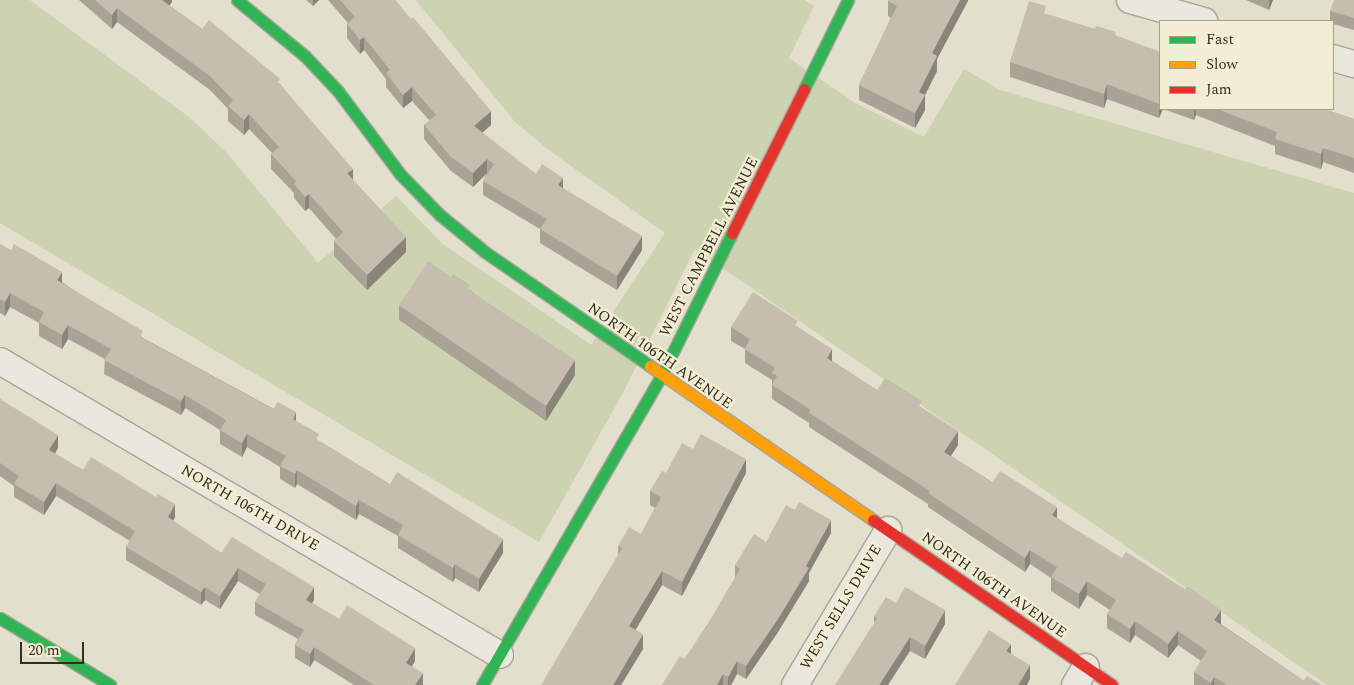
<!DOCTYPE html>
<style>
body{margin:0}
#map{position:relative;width:1354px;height:685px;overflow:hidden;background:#e2dfcd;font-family:Spectral,serif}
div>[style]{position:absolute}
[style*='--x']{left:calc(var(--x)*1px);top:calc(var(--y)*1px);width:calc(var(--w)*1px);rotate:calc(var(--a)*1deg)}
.green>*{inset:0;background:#cdd2b1}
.roads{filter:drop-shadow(1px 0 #a7a497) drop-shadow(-1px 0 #a7a497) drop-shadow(0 1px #a7a497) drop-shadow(0 -1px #a7a497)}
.street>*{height:26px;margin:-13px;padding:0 13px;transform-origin:13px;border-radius:13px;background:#eae8de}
.fast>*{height:11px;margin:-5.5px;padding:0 5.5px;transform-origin:5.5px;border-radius:5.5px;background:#30b455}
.slow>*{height:11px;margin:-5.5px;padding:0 5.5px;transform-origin:5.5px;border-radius:5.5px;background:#ff9f0a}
.jam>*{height:11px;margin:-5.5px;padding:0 5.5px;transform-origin:5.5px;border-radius:5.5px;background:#e5322d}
.wall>*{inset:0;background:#a9a396}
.shaded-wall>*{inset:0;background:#8a857a}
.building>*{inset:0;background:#c5beae}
span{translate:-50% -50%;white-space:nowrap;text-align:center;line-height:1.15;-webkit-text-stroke:4.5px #f2eed4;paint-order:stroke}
.street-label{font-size:15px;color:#352d1f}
.legend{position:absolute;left:1159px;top:20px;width:175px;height:90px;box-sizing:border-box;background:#f2eed4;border:1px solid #a6a18c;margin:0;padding:6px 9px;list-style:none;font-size:15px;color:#352d1f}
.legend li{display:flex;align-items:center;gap:10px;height:25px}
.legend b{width:25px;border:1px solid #a6a18c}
.scale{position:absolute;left:20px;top:642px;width:64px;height:22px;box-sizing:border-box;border:2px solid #352d1f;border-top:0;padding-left:6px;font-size:15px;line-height:18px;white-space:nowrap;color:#352d1f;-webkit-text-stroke:4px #f2eed4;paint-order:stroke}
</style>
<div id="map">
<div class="green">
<div style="clip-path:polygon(0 0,30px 0,189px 117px,228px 154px,318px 263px,396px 196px,443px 244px,591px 345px,665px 233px,550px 151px,515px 122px,416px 0,805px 0,814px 6px,789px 58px,857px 104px,924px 137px,964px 69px,1000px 90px,1354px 193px,1354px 685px,1327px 685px,695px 249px,623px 393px,539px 542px,0 223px)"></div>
</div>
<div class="roads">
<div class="street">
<div style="--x:1130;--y:0;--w:77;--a:15.8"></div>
<div style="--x:1333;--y:58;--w:22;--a:16"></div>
<div style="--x:0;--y:361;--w:580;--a:30.46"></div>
<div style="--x:795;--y:685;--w:181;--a:-59"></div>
<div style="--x:1075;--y:685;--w:21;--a:-59"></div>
</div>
<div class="fast">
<div style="--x:237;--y:0;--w:88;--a:39.5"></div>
<div style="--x:305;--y:56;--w:48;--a:46.7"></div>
<div style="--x:338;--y:91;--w:104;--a:53.2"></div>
<div style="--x:400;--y:174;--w:57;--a:45.7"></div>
<div style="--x:440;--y:215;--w:58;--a:39.4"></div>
<div style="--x:485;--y:252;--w:201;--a:34.6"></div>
<div style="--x:804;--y:89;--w:99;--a:-63.7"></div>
<div style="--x:0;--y:618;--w:129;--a:31.3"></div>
<div style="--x:482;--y:685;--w:357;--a:-59.9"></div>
<div style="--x:661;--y:376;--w:160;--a:-63.6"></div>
</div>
<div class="slow">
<div style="--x:650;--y:366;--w:271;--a:34.6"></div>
</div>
<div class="jam">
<div style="--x:732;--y:233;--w:161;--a:-63.4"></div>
<div style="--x:873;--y:520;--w:290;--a:34.6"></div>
</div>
</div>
<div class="wall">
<div style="clip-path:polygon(79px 0,172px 0,172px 2px,169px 5px,202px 29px,280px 84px,353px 180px,406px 252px,367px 290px,334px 256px,334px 241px,336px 239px,309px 208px,305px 211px,294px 198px,294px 193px,271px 169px,271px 154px,272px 153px,249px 129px,244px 135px,228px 121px,228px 109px,210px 90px,117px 22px,112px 29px)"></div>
<div style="clip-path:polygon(306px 0,319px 0,313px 6px)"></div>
<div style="clip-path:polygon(328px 0,395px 0,491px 125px,482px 133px,536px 174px,563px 188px,642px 250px,617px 290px,540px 243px,540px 229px,483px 195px,483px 181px,487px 173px,473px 187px,451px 171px,424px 139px,424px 125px,430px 121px,412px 101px,403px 108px,386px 87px,386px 79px,364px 50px,360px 54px,347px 38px,347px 24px,348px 23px)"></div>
<div style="clip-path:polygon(968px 0,937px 59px,937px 71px,925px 95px,925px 110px,915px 128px,859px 100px,859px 85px,891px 18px,888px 16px,888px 1px)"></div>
<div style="clip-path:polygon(1246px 0,1273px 0,1269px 10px)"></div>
<div style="clip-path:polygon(1354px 0,1354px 30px,1333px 24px,1333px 21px,1330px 21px,1330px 11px)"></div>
<div style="clip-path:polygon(1046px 14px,1116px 36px,1160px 52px,1160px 109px,1324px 109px,1354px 119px,1354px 173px,1323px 162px,1321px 169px,1275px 154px,1275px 146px,1196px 115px,1194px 120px,1163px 109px,1159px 118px,1107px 99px,1104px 108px,1010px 77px,1010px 62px)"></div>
<div style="clip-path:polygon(0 244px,62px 282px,143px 338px,296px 421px,319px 441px,503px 553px,479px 592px,455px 578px,453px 582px,398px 548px,398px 536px,359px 514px,356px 520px,297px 484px,295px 488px,280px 479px,280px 467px,247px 447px,242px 457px,220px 444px,220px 430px,185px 408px,181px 415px,104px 374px,105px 359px,68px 339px,62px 349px,39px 336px,39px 323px,10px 307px,5px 316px,0 313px)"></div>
<div style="clip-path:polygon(470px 290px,575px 375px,546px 421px,399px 320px,399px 305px)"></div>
<div style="clip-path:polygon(731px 327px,798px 327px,832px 361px,877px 390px,922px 408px,958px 445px,951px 456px,992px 482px,1057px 518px,1221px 624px,1304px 681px,1322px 685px,1194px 685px,1194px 672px,1201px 661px,1178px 645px,1168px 658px,1135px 635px,1130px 643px,1107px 628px,1107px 614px,1110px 610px,1087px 595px,1079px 609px,1051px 591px,1051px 578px,1030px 564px,1025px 572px,928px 507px,928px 504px,809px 427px,809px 423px,772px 399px,772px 380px,745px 363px,745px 349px,731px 341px)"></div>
<div style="clip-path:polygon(0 399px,58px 448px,55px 454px,83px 470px,175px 517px,173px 521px,221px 553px,314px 600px,312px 603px,339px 619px,415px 661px,412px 666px,423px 685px,354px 685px,314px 660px,310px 667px,295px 658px,295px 645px,298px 639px,255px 615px,255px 602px,260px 594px,238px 581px,220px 609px,205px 600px,201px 605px,126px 560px,126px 547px,130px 541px,56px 496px,44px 515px,14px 497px,14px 486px,0 476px)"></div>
<div style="clip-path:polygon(693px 449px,746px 473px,682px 596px,662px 585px,635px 630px,643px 649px,621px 685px,618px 546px,641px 534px,655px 508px,650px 505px,650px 491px,666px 473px)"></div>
<div style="clip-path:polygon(831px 533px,809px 573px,809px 581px,778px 632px,746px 679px,737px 674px,731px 685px,662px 685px,685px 659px,711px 619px,735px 578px,735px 565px,766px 542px)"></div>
<div style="clip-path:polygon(896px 603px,945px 624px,925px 659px,910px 651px,874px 622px,874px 616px)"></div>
</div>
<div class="shaded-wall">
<div style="clip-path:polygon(162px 0,172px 0,172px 2px,162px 14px)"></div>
<div style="clip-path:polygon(313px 0,319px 0,313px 6px)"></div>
<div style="clip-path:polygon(960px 0,968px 0,968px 1px,937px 59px,937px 71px,925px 95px,925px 110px,915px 128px,915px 113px,919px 92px,932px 53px)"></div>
<div style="clip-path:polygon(1269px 0,1273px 0,1269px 10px)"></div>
<div style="clip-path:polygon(117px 8px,117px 22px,112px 29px,112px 15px)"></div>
<div style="clip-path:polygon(364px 37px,364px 50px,360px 54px,360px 40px)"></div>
<div style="clip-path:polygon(1107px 84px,1107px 99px,1104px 108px,1104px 94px)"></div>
<div style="clip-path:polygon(412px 87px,412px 101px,403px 108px,403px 95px)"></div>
<div style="clip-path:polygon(1160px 101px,1160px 109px,1163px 109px,1159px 118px,1159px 104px)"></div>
<div style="clip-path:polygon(1194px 109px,1196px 109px,1196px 115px,1194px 120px)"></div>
<div style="clip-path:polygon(491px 111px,491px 125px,474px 140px,474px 126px)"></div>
<div style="clip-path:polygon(249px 114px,249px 129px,244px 135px,244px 120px)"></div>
<div style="clip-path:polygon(1323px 148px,1323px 162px,1321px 169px,1321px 154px)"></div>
<div style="clip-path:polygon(487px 159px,487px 173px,473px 187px,473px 173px)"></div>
<div style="clip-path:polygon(353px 169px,353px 183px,347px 173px)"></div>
<div style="clip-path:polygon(563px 178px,563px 192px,558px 185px)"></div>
<div style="clip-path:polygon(309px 194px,309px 208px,305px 211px,305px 197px)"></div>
<div style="clip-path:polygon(642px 236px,642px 250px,617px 290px,617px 276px)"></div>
<div style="clip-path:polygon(406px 237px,406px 252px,367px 290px,367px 275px)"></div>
<div style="clip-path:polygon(62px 272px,62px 286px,57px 280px)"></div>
<div style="clip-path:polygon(10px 293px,10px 307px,5px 316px,5px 302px)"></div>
<div style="clip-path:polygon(68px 325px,68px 339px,62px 349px,62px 335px)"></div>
<div style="clip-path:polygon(832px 349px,832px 363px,827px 358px)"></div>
<div style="clip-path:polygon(575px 360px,575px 375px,546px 421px,546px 406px)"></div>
<div style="clip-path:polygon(185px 395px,185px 408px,181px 415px,181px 401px)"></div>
<div style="clip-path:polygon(296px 412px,296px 426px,293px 419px)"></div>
<div style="clip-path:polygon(958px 431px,958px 445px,944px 466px,944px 452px)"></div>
<div style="clip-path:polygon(247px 434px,247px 447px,242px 457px,242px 443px)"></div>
<div style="clip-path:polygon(58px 435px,58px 448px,49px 463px,49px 450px)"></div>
<div style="clip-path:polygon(746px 459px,746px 473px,682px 596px,682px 582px)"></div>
<div style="clip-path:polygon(297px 470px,297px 484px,295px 488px,295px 474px)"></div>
<div style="clip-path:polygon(56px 483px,56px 496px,44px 515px,44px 502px)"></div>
<div style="clip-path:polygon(359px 500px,359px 514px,356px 520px,356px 506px)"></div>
<div style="clip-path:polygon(175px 504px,175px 517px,168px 530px,168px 517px)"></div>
<div style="clip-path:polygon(1057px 507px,1057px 521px,1052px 515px)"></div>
<div style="clip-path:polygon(831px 520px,831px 533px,809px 573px,809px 581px,778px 632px,746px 679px,746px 666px,806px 566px)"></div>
<div style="clip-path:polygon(503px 539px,503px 553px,479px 592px,479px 579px)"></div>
<div style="clip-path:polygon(1030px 550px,1030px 564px,1025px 572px,1025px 558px)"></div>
<div style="clip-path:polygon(455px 564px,455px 578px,453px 582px,453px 568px)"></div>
<div style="clip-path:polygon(238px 568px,238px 581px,220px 609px,220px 596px)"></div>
<div style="clip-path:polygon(662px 571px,662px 585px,629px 641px,629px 626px)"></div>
<div style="clip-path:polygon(1087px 581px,1087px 595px,1079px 609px,1079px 594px)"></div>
<div style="clip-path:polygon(205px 587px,205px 600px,201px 605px,201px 592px)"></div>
<div style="clip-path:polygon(314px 587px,314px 600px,306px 613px,306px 600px)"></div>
<div style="clip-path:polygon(945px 610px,945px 624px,925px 659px,925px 646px)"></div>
<div style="clip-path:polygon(1221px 610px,1221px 624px,1214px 634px,1214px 620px)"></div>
<div style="clip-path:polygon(1135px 621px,1135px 635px,1130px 643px,1130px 629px)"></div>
<div style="clip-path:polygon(1178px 631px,1178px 645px,1168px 658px,1168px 644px)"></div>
<div style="clip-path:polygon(643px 634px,643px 649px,621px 685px,613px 685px)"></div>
<div style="clip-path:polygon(910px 637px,910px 651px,888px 685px,879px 685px)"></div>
<div style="clip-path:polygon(1011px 644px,1011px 658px,1006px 651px)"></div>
<div style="clip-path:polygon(314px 647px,314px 660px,310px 667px,310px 654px)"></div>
<div style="clip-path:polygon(415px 648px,415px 661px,406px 676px,406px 663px)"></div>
<div style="clip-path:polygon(737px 661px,737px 674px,731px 685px,728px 685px,728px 677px)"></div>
<div style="clip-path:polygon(1030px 665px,1030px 679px,1027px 685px,1018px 685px)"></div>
<div style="clip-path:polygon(423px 673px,423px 685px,415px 685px)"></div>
<div style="clip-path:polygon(723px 674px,723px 685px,717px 685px)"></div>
<div style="clip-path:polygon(1214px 677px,1214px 685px,1211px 685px,1211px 683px)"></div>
</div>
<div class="building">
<div style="clip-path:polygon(95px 0,162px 0,202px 29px,209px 20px,280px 79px,278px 82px,353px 169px,347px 173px,406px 237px,367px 275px,334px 241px,343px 232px,309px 194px,305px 197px,294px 184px,296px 181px,271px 154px,279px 147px,249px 114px,244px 120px,228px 106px,233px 100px,210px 76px,117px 8px,112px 15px)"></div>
<div style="clip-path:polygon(340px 0,395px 0,411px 19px,413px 17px,491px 111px,474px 126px,536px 174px,542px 164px,563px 178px,558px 185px,642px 236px,617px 276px,540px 229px,547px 219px,483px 181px,494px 164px,487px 159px,473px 173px,451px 157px,424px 125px,436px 115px,412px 87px,403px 95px,386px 73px,390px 70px,364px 37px,360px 40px,347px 24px,355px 17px)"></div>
<div style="clip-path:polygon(888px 0,960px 0,932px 53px,937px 56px,919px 92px,925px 95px,915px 113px,859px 85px,897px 6px,888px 1px)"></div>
<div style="clip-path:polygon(1334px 0,1354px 0,1354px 18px,1330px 11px)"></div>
<div style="clip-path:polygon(1029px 1px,1046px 6px,1044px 13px,1095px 29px,1096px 26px,1116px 32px,1115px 35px,1160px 52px,1160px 101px,1159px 104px,1107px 84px,1104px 94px,1010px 62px)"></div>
<div style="clip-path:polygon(1217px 109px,1324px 109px,1354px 119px,1354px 158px,1323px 148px,1321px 154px,1275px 139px,1277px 132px)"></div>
<div style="clip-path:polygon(0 244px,11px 251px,14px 244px,62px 272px,57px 280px,143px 331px,140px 337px,273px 409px,278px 402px,296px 412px,293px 419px,319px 434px,316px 439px,390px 484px,397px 472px,503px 539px,479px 579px,455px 564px,453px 568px,398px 535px,403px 525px,359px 500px,356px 506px,297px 470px,295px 474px,280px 466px,286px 456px,247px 434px,242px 443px,220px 430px,226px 420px,185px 395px,181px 401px,104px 360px,111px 349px,68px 325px,62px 335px,39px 322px,44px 312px,10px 293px,5px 302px,0 299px)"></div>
<div style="clip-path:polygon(428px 261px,451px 277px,453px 274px,470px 285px,467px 289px,575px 360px,546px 406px,399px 305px)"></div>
<div style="clip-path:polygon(753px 292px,798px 321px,795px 325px,832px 349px,827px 358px,877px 390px,885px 378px,922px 401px,919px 406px,958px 431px,944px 452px,992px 482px,1000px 471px,1057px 507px,1052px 515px,1122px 558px,1126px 552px,1185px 589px,1187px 586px,1221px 610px,1214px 620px,1304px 681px,1307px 676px,1322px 685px,1227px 685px,1214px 677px,1211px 683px,1194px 672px,1207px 651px,1178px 631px,1168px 644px,1135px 621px,1130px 629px,1107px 614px,1116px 600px,1087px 581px,1079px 594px,1051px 577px,1057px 567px,1030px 550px,1025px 558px,928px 493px,930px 491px,809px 413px,811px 410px,772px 385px,777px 376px,772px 373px,775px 368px,745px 349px,750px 339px,731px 327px)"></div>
<div style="clip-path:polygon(0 399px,58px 435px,49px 450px,83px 470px,91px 457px,156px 497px,158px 494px,175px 504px,168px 517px,221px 553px,232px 537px,314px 587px,306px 600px,339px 619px,347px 605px,415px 648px,406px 663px,423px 673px,415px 685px,374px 685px,314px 647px,310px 654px,295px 645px,304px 630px,255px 602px,266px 584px,238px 568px,220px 596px,205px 587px,201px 592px,126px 547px,135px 531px,56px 483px,44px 502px,14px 484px,19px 476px,0 463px)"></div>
<div style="clip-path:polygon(701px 434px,746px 459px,682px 582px,662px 571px,629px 626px,643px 634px,613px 685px,541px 685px,622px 548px,618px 546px,629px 527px,641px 534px,661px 497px,650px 491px,662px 471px,666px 473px,682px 443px,693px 449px)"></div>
<div style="clip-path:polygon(799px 502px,831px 520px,806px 566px,809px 568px,778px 619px,746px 666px,737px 661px,728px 677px,723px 674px,717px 685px,662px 685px,680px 656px,685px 659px,711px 619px,740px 569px,735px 565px,754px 534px,766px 542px,786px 505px,795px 510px)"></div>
<div style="clip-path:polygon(905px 587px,945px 610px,925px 646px,910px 637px,879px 685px,835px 685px,877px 618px,874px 616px,886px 597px,896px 603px)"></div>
<div style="clip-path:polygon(989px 630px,1011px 644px,1006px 651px,1030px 665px,1018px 685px,955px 685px)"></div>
</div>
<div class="street-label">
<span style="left:709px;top:247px;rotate:-63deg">WEST CAMPBELL AVENUE</span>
<span style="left:660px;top:356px;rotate:35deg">NORTH 106TH AVENUE</span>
<span style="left:250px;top:508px;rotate:30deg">NORTH 106TH DRIVE</span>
<span style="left:994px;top:585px;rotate:35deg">NORTH 106TH AVENUE</span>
<span style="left:841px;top:607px;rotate:-59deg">WEST SELLS DRIVE</span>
</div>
<ul class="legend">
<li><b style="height:6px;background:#30b455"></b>Fast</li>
<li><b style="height:6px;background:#ff9f0a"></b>Slow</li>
<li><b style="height:6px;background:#e5322d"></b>Jam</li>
</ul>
<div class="scale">20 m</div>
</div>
